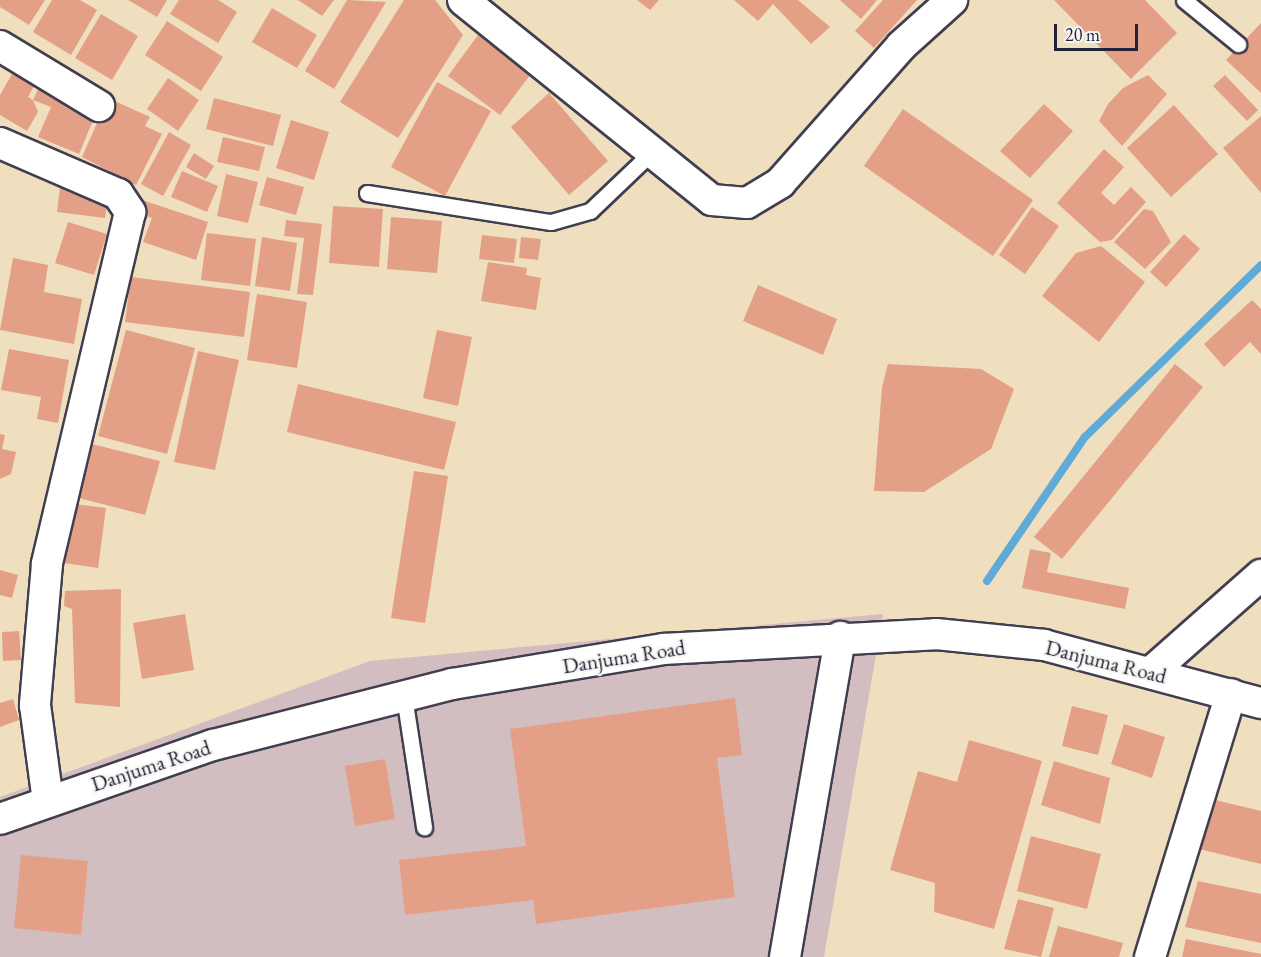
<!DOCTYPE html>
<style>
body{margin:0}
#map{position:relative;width:1261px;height:957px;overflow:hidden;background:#efdfbf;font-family:"EB Garamond",serif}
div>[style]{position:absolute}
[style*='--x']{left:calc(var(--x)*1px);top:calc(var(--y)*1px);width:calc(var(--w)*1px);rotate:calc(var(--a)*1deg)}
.industrial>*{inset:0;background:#d2bec1}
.stream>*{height:8px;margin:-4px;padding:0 4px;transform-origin:4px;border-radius:4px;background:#60aad8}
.building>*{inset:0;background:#e3a087}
.roads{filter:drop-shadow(2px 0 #413e4f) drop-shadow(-2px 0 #413e4f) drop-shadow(0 2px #413e4f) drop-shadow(0 -2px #413e4f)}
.lane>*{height:15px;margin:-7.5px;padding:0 7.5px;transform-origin:7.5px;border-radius:7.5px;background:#fff}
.street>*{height:30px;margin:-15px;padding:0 15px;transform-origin:15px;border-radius:15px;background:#fff}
span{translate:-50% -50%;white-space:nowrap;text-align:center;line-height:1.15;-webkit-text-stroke:4.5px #f6f6f2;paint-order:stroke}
.street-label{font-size:21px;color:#22223b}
.scale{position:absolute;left:1054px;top:24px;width:84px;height:27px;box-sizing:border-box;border:3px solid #22223b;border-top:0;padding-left:8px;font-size:18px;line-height:21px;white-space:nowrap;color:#22223b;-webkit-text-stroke:4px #f6f6f2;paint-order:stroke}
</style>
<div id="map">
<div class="industrial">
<div style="clip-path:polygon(883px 614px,824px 957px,0 957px,0 797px,370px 661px)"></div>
</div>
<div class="stream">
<div style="--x:987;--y:581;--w:174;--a:-55.8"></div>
<div style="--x:1085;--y:437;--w:246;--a:-44.3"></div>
</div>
<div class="building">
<div style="clip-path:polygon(0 0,45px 0,29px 25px,0 7px)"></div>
<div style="clip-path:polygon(52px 0,80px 0,97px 10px,71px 55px,33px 32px)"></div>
<div style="clip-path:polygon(128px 0,167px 0,157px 17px)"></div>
<div style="clip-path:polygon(179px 0,218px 0,237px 12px,218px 43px,170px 14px)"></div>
<div style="clip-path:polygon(298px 0,334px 0,322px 16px)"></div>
<div style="clip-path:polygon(347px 0,386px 2px,334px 89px,305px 71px)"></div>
<div style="clip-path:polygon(404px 0,435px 0,463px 35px,398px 138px,340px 102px)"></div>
<div style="clip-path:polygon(637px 0,659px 0,650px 10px)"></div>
<div style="clip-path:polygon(734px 0,798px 0,830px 27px,811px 44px,773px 4px,758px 21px)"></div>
<div style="clip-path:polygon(840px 0,877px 0,861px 19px)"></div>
<div style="clip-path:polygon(883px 0,917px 0,874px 48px,855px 31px)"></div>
<div style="clip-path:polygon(1054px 0,1145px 0,1177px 33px,1131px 79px)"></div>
<div style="clip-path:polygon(272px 8px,317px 35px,297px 68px,252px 42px)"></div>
<div style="clip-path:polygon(101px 14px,138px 36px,112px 80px,75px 58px)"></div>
<div style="clip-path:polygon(167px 21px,223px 57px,201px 91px,145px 55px)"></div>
<div style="clip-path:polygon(1261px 23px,1261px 93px,1226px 60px)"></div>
<div style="clip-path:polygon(478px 35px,530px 75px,500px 115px,448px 76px)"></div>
<div style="clip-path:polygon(17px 65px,38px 78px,28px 97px,33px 100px,42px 81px,99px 106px,79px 154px,38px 137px,51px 107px,33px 100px,38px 112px,27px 131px,0 115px,0 95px)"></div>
<div style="clip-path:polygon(1148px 75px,1167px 94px,1122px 146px,1099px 121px,1108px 104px,1123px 88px)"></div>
<div style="clip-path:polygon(1225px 75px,1258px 110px,1247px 121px,1213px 86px)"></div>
<div style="clip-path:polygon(168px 78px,199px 100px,178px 131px,147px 109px)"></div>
<div style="clip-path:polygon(437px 82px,491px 111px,445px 196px,391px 167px)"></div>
<div style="clip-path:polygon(549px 93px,608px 161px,569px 195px,511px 127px)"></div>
<div style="clip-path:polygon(108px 98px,150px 117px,145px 126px,162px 134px,136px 185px,82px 157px)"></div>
<div style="clip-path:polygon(214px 98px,281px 115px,273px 146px,206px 129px)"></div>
<div style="clip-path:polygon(1044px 104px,1073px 131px,1030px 178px,1000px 151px)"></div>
<div style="clip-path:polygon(1174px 105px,1218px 154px,1171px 197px,1127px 148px)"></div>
<div style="clip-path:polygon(903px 109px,1033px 200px,993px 256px,864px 166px)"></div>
<div style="clip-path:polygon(1261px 116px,1261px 193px,1223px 148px)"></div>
<div style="clip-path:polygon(291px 120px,329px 132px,314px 180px,276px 168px)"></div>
<div style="clip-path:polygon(169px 132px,191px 145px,163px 196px,141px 184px)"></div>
<div style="clip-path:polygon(223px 137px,265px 147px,259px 171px,217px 162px)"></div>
<div style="clip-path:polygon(1104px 149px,1124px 167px,1101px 193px,1114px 205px,1131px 187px,1146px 202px,1112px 240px,1100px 242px,1057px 203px)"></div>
<div style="clip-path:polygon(194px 153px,214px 166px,206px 179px,186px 167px)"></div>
<div style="clip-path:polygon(182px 171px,218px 186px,207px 212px,171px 197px)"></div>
<div style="clip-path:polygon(226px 174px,258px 182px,248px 223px,217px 216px)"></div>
<div style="clip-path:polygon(267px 177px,304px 187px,296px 215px,259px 205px)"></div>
<div style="clip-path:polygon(61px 179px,108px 197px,105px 218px,57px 212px)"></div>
<div style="clip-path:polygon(145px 201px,208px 222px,196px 260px,143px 242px,152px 218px,141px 214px)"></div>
<div style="clip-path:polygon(333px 206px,383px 209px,379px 267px,329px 263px)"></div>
<div style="clip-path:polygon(1032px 207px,1059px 226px,1025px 274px,999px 255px)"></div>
<div style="clip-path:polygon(1144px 209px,1153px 211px,1171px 242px,1145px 269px,1114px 242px)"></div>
<div style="clip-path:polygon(391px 217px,442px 221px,437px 273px,387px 269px)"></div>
<div style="clip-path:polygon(286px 220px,322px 224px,313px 295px,297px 294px,304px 238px,284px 236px)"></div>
<div style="clip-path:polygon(68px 222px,107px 234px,94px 275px,55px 263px)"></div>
<div style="clip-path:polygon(207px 233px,256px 239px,250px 286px,201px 280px)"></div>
<div style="clip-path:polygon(1184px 234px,1200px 249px,1166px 287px,1150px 272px)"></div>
<div style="clip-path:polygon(482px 235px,517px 239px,514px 263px,479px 259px)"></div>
<div style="clip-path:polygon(262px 237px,297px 243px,290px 291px,255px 286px)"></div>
<div style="clip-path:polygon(521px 237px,541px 239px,538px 260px,519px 258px)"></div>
<div style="clip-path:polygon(1101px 246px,1145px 282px,1099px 342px,1042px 296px,1076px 253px)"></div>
<div style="clip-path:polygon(13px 258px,48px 265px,44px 292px,82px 299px,74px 344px,0 330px)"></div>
<div style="clip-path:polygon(488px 262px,527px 268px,526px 275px,541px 278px,536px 310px,481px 301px)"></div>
<div style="clip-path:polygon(131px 277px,250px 292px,244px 337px,125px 322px)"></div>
<div style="clip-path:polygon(758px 285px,837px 319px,823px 355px,743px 321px)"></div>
<div style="clip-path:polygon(257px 294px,307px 302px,297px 368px,247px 360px)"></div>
<div style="clip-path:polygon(1252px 300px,1261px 309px,1261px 354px,1250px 342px,1224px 367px,1204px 344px)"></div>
<div style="clip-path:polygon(126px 330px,195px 348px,167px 454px,98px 436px)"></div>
<div style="clip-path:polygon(437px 330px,472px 337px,458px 406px,423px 398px)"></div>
<div style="clip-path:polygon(9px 349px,69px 360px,58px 423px,37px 419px,41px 397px,1px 390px)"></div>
<div style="clip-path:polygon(198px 351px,239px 360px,215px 470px,174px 462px)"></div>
<div style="clip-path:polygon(888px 364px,981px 369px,1014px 389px,991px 449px,924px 492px,874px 491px,882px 387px)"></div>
<div style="clip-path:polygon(1175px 364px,1203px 387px,1062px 559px,1034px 537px)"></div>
<div style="clip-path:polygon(298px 384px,456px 422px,444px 470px,287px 432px)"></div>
<div style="clip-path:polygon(0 434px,5px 435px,2px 449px,16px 452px,11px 474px,0 479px)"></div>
<div style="clip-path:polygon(84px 442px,160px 461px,145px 515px,75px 497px)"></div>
<div style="clip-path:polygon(414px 471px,448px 476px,425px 623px,391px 618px)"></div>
<div style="clip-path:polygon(66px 503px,106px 508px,98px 568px,58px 562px)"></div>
<div style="clip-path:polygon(1030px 549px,1051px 553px,1047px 572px,1129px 588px,1125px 609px,1022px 588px)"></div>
<div style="clip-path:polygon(0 570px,18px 575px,12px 598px,0 595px)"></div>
<div style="clip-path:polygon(121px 589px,120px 707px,75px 703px,72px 609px,64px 606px,65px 591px)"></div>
<div style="clip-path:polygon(185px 614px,194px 670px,142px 679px,133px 623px)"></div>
<div style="clip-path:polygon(19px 631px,21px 660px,3px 661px,2px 632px)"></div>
<div style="clip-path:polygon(735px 698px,742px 755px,717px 758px,735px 897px,536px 924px,533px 900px,405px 915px,399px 860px,526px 846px,510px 729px)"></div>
<div style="clip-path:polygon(13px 699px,19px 720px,0 727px,0 703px)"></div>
<div style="clip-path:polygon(1072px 706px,1108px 715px,1098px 755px,1062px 746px)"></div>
<div style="clip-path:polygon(1124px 724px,1165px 737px,1152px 778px,1111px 764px)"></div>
<div style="clip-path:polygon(969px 740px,1042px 761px,994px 929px,934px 912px,935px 883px,890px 870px,918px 771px,957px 782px)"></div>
<div style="clip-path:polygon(385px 759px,395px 819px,355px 826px,345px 766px)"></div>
<div style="clip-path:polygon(1054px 761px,1110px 778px,1100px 824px,1041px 805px)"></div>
<div style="clip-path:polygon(1211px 799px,1261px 811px,1261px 864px,1199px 849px)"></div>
<div style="clip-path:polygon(1031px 836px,1101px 854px,1087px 909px,1017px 891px)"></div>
<div style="clip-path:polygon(21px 855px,88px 861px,81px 935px,14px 928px)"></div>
<div style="clip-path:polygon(1198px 881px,1261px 894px,1261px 943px,1185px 927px)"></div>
<div style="clip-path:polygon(1018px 899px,1054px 908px,1041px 957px,1004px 949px)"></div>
<div style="clip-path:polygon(1058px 926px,1123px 943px,1119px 957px,1049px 957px)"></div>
<div style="clip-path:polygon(1186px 939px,1261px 954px,1261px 957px,1182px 957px)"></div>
</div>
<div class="roads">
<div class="lane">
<div style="--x:1184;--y:0;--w:70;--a:39.2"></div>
<div style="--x:367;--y:193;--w:186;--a:9"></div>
<div style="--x:551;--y:222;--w:41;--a:-15.8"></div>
<div style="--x:590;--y:211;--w:86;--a:-43.6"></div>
<div style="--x:404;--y:696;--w:133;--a:81.3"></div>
</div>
<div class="street">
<div style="--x:463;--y:0;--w:319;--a:38.8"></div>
<div style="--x:712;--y:200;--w:35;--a:5"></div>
<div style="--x:747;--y:203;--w:39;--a:-31"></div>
<div style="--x:780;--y:183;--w:183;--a:-48.5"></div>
<div style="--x:901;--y:46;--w:69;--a:-42"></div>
<div style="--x:0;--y:46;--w:116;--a:31.2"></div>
<div style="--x:0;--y:143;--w:129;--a:23.4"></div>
<div style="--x:118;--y:194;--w:22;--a:56"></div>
<div style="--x:130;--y:212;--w:362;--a:103.3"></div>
<div style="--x:47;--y:564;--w:142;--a:94.9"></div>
<div style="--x:35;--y:705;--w:97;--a:82.3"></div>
<div style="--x:1151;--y:672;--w:147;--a:-41.4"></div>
<div style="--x:0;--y:819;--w:225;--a:-19.2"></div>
<div style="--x:213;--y:745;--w:247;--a:-14.3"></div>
<div style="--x:452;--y:684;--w:214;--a:-9.4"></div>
<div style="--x:663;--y:649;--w:273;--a:-3.1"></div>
<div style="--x:936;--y:634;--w:109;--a:5.8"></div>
<div style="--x:1044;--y:645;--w:225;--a:15"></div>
<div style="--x:785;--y:957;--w:325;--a:-80.2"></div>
<div style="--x:1150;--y:957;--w:275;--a:-72.9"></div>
</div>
</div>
<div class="street-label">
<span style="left:624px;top:657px;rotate:-9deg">Danjuma Road</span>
<span style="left:1106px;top:662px;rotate:14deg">Danjuma Road</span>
<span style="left:151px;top:766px;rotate:-18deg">Danjuma Road</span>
</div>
<div class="scale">20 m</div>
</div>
